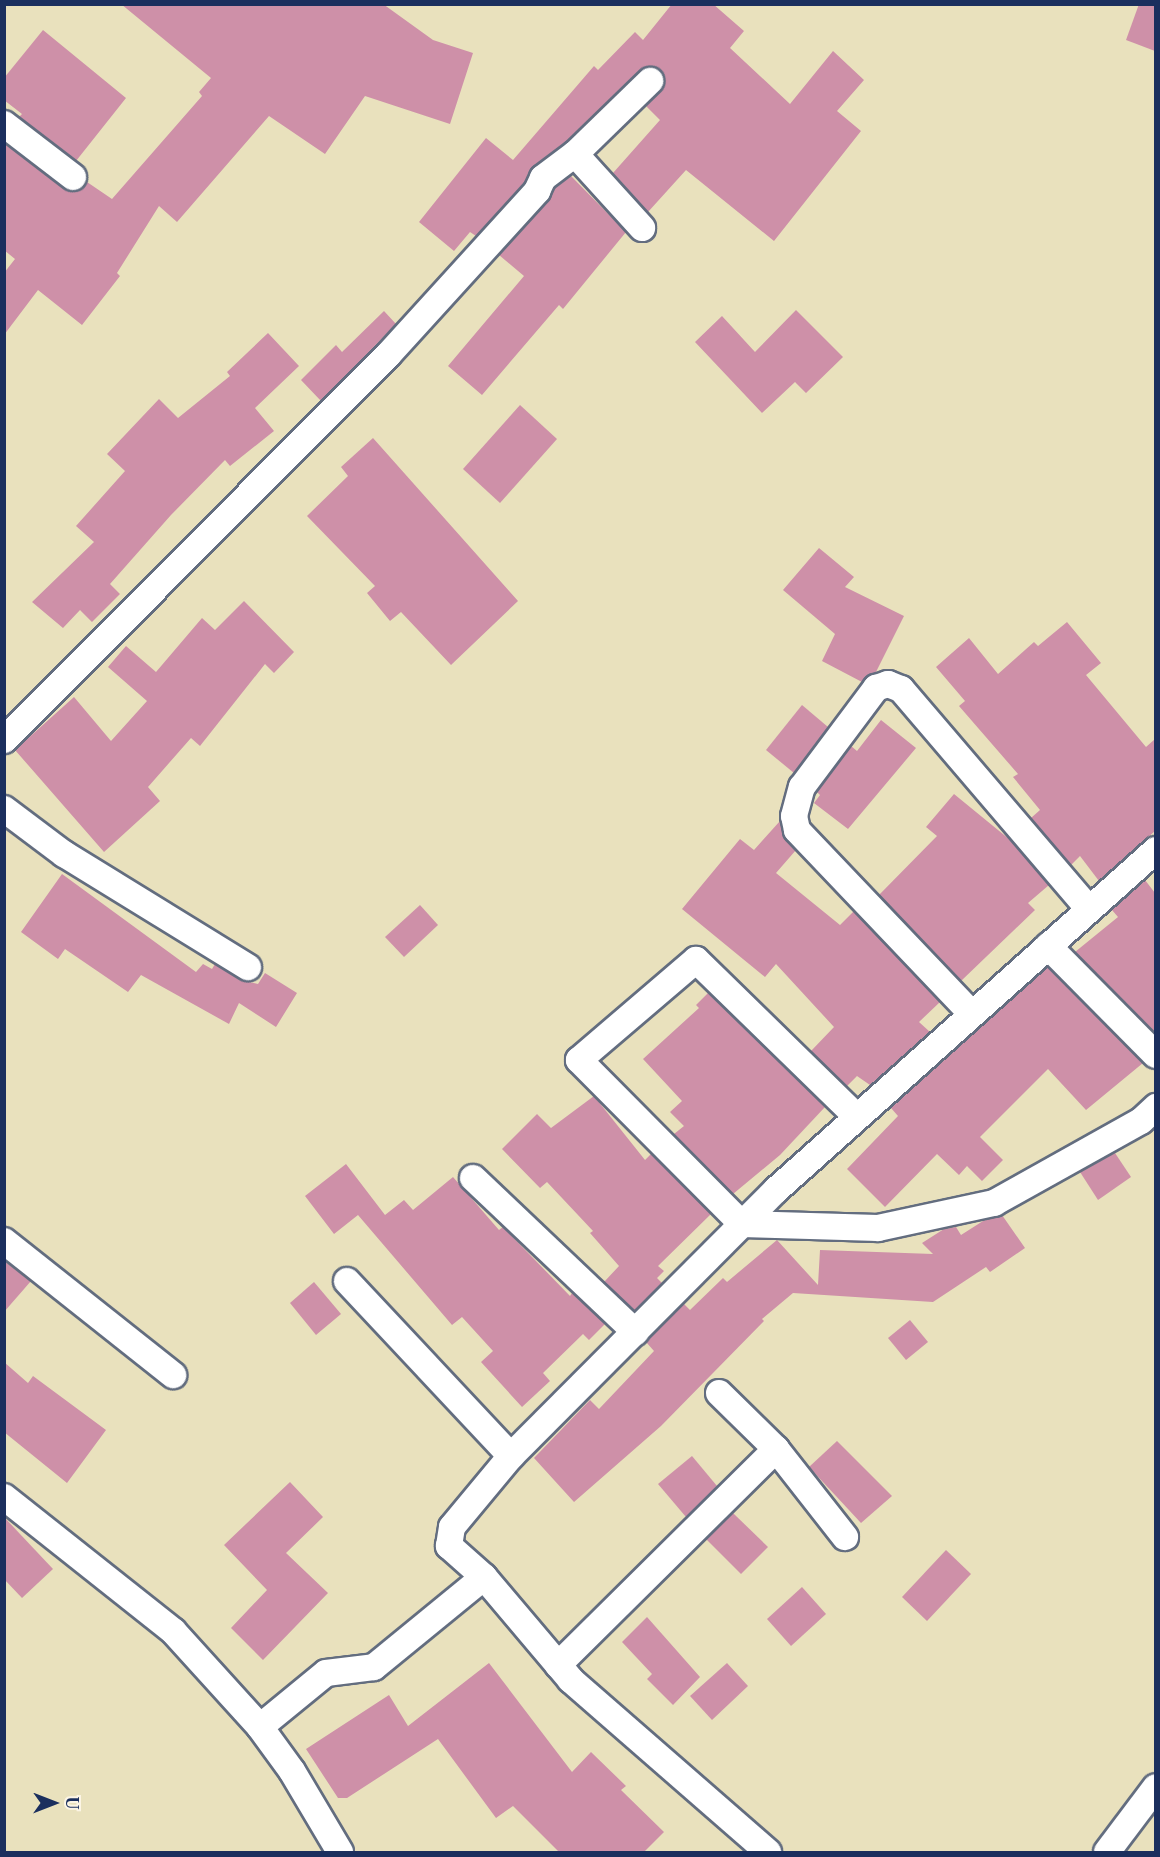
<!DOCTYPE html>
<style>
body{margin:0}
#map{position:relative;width:1160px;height:1857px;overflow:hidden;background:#e9e1bd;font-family:"Libre Caslon Text",serif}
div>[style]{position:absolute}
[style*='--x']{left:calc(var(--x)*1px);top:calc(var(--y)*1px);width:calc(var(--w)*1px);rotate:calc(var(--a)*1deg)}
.building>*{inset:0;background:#ce90a8}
.roads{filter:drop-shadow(2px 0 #636d7f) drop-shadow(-2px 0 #636d7f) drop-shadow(0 2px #636d7f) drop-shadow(0 -2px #636d7f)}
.street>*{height:26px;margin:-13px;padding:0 13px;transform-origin:13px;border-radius:13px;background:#fff}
span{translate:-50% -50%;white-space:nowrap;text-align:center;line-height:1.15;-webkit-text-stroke:4.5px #fcf5e5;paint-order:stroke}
.frame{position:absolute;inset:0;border:6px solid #1b2f5e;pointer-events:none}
.north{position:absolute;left:24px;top:1773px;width:60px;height:60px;-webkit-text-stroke:4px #fcf5e5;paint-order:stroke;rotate:90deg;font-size:16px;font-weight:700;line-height:24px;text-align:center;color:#1b2f5e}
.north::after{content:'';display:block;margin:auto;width:21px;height:27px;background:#1b2f5e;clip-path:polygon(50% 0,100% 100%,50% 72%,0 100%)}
</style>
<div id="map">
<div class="building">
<div style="clip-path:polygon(121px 4px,383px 4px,433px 40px,473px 53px,450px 124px,365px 96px,325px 154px,269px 116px,177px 222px,159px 206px,117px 273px,120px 276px,82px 325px,38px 290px,4px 335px,4px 273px,15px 259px,4px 250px,4px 143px,64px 189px,78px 191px,87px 182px,112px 199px,202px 96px,199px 92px,211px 78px)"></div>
<div style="clip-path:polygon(672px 4px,713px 4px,744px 31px,730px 48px,790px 104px,833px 51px,864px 80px,837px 111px,861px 131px,774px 241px,686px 170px,648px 212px,613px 173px,660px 120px,646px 106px,665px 84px,661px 71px,653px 66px,640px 70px,565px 143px,534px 166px,524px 183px,476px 236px,470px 232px,454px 251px,419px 222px,486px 138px,513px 160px,594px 66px,598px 70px,635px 32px,643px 40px)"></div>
<div style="clip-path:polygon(1139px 4px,1155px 4px,1155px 51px,1126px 40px)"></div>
<div style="clip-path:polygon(43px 30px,126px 98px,76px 161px,19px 117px,22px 114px,4px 100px,4px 78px)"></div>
<div style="clip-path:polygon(571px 176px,626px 232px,563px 309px,559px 305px,482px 395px,448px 366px,524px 276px,499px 255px,548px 201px,555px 188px)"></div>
<div style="clip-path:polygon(796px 310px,843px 357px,806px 393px,795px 382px,762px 413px,695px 342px,722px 316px,755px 352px)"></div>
<div style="clip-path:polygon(384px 311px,396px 324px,321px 401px,301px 380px,336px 345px,342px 352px)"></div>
<div style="clip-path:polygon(268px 333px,299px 366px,255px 408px,274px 431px,230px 466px,225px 460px,171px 515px,110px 584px,120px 594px,92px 622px,80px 610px,63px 628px,32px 602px,94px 542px,76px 526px,125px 471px,107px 454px,159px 399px,178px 418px,230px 376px,227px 372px)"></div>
<div style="clip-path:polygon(520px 405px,557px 439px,500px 503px,463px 469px)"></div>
<div style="clip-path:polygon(373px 438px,518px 601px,451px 665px,401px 612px,390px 621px,367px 593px,375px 586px,307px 516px,348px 476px,341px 467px)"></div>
<div style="clip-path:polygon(819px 548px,854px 577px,845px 587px,904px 616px,876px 672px,862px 682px,822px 661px,835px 634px,783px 590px)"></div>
<div style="clip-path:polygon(244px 601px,294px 652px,274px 673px,265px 664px,200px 746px,191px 738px,148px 787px,160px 801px,104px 852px,15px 750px,74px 697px,111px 741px,147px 701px,108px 667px,126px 646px,156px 672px,202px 618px,215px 630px)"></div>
<div style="clip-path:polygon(1067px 622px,1101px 663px,1086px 675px,1146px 747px,1155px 739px,1155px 831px,1099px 881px,1080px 856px,1071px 865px,1031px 818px,1040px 810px,1013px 777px,1018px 774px,959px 706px,965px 701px,936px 667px,969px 638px,998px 674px,1034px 642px,1038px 646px)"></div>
<div style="clip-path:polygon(802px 705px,828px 727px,794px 773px,766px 750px)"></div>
<div style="clip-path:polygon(881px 720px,916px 748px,848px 829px,814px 803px,820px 795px,817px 792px,851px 746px,857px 751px)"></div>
<div style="clip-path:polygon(954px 794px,1009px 839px,1049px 885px,1028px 903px,1035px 910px,961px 981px,879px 895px,937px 836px,926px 827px)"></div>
<div style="clip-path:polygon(780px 821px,786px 840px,796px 850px,776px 873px,840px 925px,854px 911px,940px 1002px,919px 1022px,930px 1032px,870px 1085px,857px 1076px,847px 1086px,811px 1051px,834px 1027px,776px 964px,765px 977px,682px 909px,740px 839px,754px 850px)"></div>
<div style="clip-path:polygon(62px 874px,196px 972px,203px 964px,212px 969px,215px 964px,240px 980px,258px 984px,265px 973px,297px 993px,276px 1027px,239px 1003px,229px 1024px,141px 975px,128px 992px,65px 949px,58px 959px,21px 932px)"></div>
<div style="clip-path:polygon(1145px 880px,1155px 893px,1155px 1033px,1075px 952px,1118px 917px,1112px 910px)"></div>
<div style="clip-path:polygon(420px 905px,438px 925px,404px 957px,385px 937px)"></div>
<div style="clip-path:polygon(1048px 967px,1143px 1063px,1086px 1110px,1048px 1069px,980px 1137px,1003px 1160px,982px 1181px,967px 1166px,959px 1175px,937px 1154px,885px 1207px,847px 1169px,898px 1116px,891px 1108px)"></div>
<div style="clip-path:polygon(708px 993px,825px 1107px,780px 1155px,733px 1194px,674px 1134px,684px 1126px,670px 1112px,682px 1101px,643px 1059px,699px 1008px,696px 1005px)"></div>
<div style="clip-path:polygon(594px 1096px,645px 1160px,651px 1154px,711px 1214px,658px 1266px,664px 1271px,657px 1278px,662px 1283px,634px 1311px,604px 1282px,619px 1266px,590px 1233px,593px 1231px,547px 1182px,540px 1188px,502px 1149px,537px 1114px,551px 1128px)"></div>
<div style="clip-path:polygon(1115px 1153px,1131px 1177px,1098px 1200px,1080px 1172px)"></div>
<div style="clip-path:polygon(346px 1164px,385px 1215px,404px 1200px,413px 1210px,453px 1177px,499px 1230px,503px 1227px,570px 1296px,572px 1293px,605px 1324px,589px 1340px,583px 1334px,543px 1373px,550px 1381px,522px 1407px,481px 1362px,493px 1351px,462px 1317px,452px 1325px,358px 1215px,334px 1234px,305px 1196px)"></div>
<div style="clip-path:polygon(1002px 1215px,1025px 1248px,990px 1272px,986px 1267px,933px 1302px,793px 1293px,762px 1319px,764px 1321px,661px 1426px,574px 1502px,534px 1458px,590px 1400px,599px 1409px,654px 1351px,646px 1342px,684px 1304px,690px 1310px,723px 1278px,727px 1282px,777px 1240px,818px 1285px,820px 1250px,933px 1254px,922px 1243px,944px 1229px,956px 1227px,961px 1235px,983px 1221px)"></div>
<div style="clip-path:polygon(4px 1261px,31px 1281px,4px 1312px)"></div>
<div style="clip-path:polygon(314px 1282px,341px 1314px,316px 1335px,290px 1303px)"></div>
<div style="clip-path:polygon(910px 1320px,928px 1342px,906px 1360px,888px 1338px)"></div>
<div style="clip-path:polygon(4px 1362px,28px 1383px,33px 1376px,106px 1430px,67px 1483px,4px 1432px)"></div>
<div style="clip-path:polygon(837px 1441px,892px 1496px,861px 1523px,809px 1467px)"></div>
<div style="clip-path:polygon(692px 1456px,717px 1486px,686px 1517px,658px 1484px)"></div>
<div style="clip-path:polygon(290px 1482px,323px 1517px,286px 1553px,328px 1593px,263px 1660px,231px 1628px,267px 1590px,224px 1545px)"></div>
<div style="clip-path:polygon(733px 1513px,768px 1547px,741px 1574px,706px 1539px)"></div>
<div style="clip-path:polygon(4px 1517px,53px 1569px,22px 1598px,4px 1579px)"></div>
<div style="clip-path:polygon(946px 1550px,971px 1574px,927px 1621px,902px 1597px)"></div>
<div style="clip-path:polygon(802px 1587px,826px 1614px,791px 1646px,767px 1619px)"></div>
<div style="clip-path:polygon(647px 1617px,700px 1677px,673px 1705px,647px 1679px,652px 1674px,622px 1642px)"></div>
<div style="clip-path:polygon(489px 1663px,572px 1772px,591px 1752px,626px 1786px,621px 1790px,664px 1832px,644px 1852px,559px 1852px,513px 1806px,496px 1818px,438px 1739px,347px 1798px,338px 1798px,306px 1749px,389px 1695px,408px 1726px)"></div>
<div style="clip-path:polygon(727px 1663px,748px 1686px,712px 1720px,690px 1696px)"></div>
</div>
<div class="roads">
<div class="street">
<div style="--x:4;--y:124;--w:87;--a:37.5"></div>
<div style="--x:575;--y:154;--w:105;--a:-44.2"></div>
<div style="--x:4;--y:740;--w:544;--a:-45.07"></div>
<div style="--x:388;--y:355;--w:222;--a:-47.7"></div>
<div style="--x:537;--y:191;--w:14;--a:-65"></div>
<div style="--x:543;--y:178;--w:40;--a:-37"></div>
<div style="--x:575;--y:154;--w:100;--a:47.8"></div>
<div style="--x:4;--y:809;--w:75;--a:36.9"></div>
<div style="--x:64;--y:854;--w:216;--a:31.6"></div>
<div style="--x:1048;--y:946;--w:153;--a:45.3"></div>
<div style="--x:972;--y:1014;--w:254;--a:-133.6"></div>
<div style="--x:797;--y:830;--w:14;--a:-102"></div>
<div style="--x:794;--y:816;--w:30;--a:-75"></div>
<div style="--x:802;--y:787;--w:124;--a:-53.2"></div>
<div style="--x:876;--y:688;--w:13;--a:-18"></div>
<div style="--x:888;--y:684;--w:14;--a:21"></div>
<div style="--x:901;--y:689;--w:289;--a:49.5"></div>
<div style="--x:857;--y:1117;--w:225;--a:-135.7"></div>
<div style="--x:696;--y:960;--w:154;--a:139.5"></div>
<div style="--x:579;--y:1060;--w:231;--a:45.2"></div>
<div style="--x:742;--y:1224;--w:136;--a:1.7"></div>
<div style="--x:878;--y:1228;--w:119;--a:-12.2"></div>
<div style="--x:994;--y:1203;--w:168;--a:-29.2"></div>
<div style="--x:1141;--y:1121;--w:21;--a:-43"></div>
<div style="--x:473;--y:1178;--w:224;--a:43.5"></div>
<div style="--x:4;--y:1241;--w:216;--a:38.4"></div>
<div style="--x:347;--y:1281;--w:240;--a:46.9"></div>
<div style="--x:719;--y:1393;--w:80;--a:44.5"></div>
<div style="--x:776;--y:1449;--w:112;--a:51.9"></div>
<div style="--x:4;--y:1497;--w:216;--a:38.4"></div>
<div style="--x:173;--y:1631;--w:130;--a:47.8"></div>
<div style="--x:260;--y:1727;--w:54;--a:54"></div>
<div style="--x:292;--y:1771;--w:94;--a:59.3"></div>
<div style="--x:558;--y:1665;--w:307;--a:-44.7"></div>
<div style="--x:260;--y:1727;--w:85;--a:-39.3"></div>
<div style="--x:326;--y:1673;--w:48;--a:-7.1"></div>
<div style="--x:374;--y:1667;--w:142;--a:-39.3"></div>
<div style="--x:768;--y:1852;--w:262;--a:-138.9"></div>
<div style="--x:571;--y:1680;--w:135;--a:-130.2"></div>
<div style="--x:484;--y:1577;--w:47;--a:-138.5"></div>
<div style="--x:449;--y:1546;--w:19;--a:-81"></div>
<div style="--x:452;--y:1527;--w:92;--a:-50.3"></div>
<div style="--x:511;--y:1456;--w:375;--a:-45.1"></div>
<div style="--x:776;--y:1190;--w:510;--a:-41.82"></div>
<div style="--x:1107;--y:1852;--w:81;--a:-53"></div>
</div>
</div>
<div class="frame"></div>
<div class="north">U</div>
</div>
